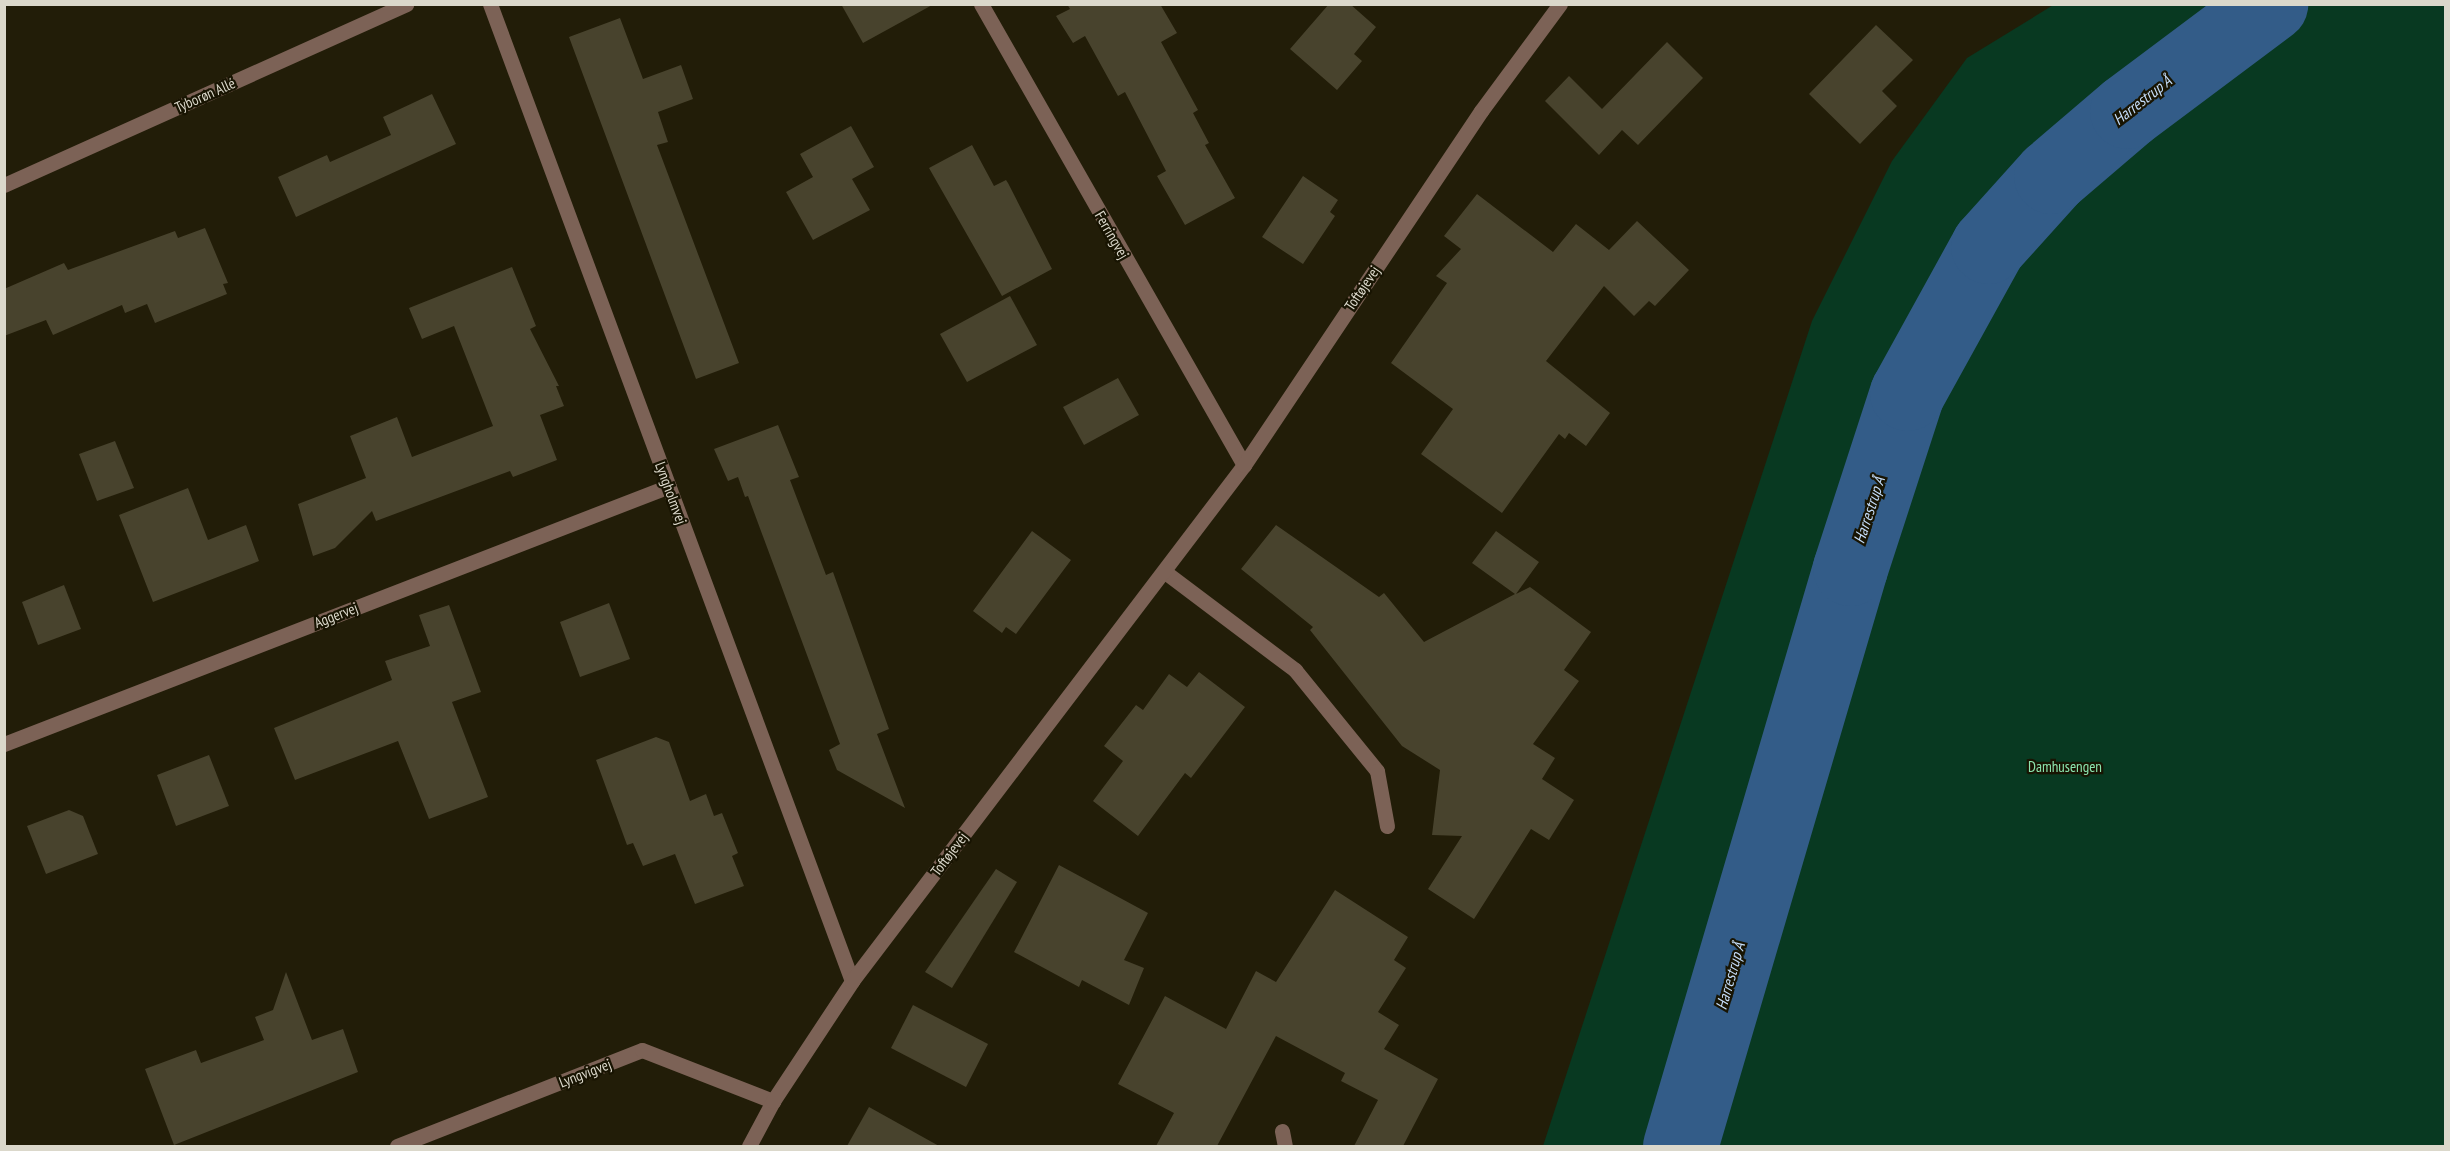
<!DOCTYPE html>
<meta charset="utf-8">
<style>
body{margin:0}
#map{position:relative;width:2450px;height:1151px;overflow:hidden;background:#221d08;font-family:"PT Sans Narrow",sans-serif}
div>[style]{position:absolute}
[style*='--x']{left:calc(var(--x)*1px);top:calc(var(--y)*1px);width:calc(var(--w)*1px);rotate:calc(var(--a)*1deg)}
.green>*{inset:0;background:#083921}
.river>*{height:75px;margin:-37.5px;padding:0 37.5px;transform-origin:37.5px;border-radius:37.5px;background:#335c88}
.building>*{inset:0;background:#48432d}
.minor>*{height:15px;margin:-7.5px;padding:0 7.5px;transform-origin:7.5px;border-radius:7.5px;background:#7c6256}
span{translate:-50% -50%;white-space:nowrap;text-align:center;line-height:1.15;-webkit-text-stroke:4.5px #181402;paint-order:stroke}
.street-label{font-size:15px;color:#dbd8cb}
.park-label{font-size:15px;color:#8be4ae}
.water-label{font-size:16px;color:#c5ddf9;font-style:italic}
.frame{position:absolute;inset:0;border:6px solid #dbd8cb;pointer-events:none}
</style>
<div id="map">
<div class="green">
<div style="clip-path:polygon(2055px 4px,2445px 5px,2445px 1146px,1543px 1146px,1812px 321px,1892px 161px,1967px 58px)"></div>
</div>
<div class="river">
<div style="--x:1680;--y:1146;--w:602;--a:-73.61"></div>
<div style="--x:1850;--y:568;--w:184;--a:-72"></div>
<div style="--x:1907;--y:393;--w:168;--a:-61.1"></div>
<div style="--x:1988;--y:246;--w:94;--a:-48"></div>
<div style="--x:2051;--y:176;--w:100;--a:-40.5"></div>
<div style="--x:2127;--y:111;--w:179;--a:-36.8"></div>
</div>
<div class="building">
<div style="clip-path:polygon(841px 4px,934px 4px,863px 43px)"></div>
<div style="clip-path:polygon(1067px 4px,1160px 4px,1177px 33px,1161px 42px,1198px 110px,1193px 113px,1209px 143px,1205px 145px,1235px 198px,1185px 225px,1157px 176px,1166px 171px,1125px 92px,1118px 96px,1085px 36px,1073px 43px,1056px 16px,1070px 9px)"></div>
<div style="clip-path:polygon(1329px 4px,1350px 4px,1376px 27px,1354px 54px,1362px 61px,1337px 90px,1290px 49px)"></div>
<div style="clip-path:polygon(620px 18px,643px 79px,681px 65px,693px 99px,658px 112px,668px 142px,657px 145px,739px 363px,696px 379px,569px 37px)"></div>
<div style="clip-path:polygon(1876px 25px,1913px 60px,1882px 91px,1897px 106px,1860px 144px,1809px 94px)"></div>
<div style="clip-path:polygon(1667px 42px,1703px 78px,1638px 145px,1622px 130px,1599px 155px,1545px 101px,1569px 76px,1602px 109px)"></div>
<div style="clip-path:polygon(432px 94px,456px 144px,296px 217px,278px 177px,327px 155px,330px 162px,391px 135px,383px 117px)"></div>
<div style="clip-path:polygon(851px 126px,874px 167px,852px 179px,870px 210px,813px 240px,786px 192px,813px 177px,800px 154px)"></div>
<div style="clip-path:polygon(972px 145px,994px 186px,1006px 180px,1008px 183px,1052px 269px,1002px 296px,929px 168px)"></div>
<div style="clip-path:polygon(1303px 176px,1338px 200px,1330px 212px,1335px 216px,1303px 264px,1262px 237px)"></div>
<div style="clip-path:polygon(1477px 194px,1553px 252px,1576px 224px,1609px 250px,1637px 221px,1689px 270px,1655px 306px,1649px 301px,1634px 316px,1604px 286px,1546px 361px,1610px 413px,1586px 446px,1569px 433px,1565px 439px,1559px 434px,1502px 513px,1421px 454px,1453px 409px,1391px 363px,1447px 283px,1436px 276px,1461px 249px,1444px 236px)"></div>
<div style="clip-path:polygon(205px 228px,228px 283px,223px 284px,227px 294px,155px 323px,147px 304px,125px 313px,122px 305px,53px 335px,46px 320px,4px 336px,4px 289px,64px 263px,68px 270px,175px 231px,178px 238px)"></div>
<div style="clip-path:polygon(512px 267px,536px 326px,530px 329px,559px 386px,556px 386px,564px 406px,540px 415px,557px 460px,513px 477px,510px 471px,376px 521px,372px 511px,335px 548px,313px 556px,298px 504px,366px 478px,350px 436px,397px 417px,412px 457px,493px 426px,454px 326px,422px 339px,409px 308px)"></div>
<div style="clip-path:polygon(1010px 296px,1037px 345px,967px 382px,940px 334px)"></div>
<div style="clip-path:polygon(1118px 378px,1139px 415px,1084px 445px,1063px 407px)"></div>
<div style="clip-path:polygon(778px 425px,799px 477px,790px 480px,826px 575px,833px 572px,889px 729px,877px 734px,905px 808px,837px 770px,829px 750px,840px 744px,748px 496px,745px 497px,738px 477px,728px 481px,714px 449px)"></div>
<div style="clip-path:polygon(115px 441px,134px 488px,97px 501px,79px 454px)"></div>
<div style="clip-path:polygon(188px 488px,208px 540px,246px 525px,259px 561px,153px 602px,119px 515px)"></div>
<div style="clip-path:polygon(1276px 525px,1379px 597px,1384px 593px,1424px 642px,1515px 594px,1472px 563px,1496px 531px,1539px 562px,1516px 594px,1530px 587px,1591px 632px,1564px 670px,1579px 681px,1533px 744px,1555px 758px,1542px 779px,1574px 800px,1549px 840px,1531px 829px,1474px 919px,1428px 889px,1462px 836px,1432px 835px,1440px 770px,1402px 746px,1310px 630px,1313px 627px,1241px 569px)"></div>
<div style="clip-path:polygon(1032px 531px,1071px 560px,1016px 634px,1006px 627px,1002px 633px,973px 611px)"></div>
<div style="clip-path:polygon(64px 585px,81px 629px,38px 645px,22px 602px)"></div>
<div style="clip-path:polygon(609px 603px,630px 659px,580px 677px,560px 622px)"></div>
<div style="clip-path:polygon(449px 605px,481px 692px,452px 702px,488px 797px,429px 819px,398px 741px,295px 780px,274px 728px,392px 680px,385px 661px,430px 646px,419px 615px)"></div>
<div style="clip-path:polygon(1199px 672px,1245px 707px,1191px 778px,1185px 773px,1138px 836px,1093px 801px,1123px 761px,1104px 746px,1136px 705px,1143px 710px,1169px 674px,1187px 687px)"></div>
<div style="clip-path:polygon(656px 737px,669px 742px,690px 801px,706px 794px,714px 816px,722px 813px,738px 853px,732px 856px,744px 886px,695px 904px,675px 854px,643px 866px,633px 843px,627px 845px,596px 760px)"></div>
<div style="clip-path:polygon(209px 755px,229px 806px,176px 826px,157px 775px)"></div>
<div style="clip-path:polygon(69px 810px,83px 816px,98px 854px,46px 874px,27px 826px)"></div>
<div style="clip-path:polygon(1059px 865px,1148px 913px,1124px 960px,1144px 968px,1129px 1005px,1082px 980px,1079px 987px,1014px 952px)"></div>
<div style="clip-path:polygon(996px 869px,1017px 882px,952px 988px,925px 972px)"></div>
<div style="clip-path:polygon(1335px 890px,1408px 937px,1394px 960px,1406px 968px,1378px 1012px,1399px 1025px,1384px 1049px,1438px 1079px,1403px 1146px,1354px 1146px,1378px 1100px,1341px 1081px,1345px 1073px,1276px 1036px,1217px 1146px,1156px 1146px,1174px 1113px,1118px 1084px,1165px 996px,1226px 1029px,1256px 971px,1276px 982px)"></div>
<div style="clip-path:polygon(286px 972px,312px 1040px,343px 1029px,358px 1072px,174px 1145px,145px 1069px,196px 1050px,201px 1063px,264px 1040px,255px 1017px,273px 1010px)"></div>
<div style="clip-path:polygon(913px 1005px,988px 1044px,966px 1087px,891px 1048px)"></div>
<div style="clip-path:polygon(869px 1107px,939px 1146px,847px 1146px)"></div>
</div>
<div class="minor">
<div style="--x:490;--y:4;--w:1042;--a:69.67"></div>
<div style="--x:981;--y:4;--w:531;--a:60.3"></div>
<div style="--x:4;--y:185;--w:441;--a:-24.2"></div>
<div style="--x:1165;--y:572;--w:163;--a:37"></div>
<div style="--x:1295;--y:670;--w:130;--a:50.9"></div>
<div style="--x:1377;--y:771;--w:56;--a:79.7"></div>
<div style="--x:4;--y:744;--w:713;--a:-21.2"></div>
<div style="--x:1282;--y:1131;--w:15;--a:79"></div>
<div style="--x:397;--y:1146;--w:263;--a:-21.4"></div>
<div style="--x:642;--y:1050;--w:141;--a:21.3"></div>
<div style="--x:749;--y:1146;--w:51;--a:-61.9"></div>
<div style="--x:773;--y:1101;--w:144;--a:-56.6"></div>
<div style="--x:852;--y:981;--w:648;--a:-52.78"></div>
<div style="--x:1244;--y:465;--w:426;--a:-56.2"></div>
<div style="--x:1481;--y:111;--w:133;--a:-53.6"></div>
</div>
<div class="street-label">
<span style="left:205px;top:95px;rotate:-24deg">Tyborøn Allé</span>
<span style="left:1112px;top:235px;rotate:60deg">Ferringvej</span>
<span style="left:1362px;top:288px;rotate:-56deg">Toftøjevej</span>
<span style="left:671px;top:493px;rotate:70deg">Lyngholmvej</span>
<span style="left:336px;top:615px;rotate:-21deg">Aggervej</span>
<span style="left:949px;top:854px;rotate:-53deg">Toftøjevej</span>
<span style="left:585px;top:1073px;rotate:-21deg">Lyngvigvej</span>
</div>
<div class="park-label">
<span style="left:2065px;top:767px">Damhusengen</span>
</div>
<div class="water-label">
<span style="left:2142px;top:100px;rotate:-38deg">Harrestrup Å</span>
<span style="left:1869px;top:510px;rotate:-72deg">Harrestrup Å</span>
<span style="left:1730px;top:976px;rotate:-74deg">Harrestrup Å</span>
</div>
<div class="frame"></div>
</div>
